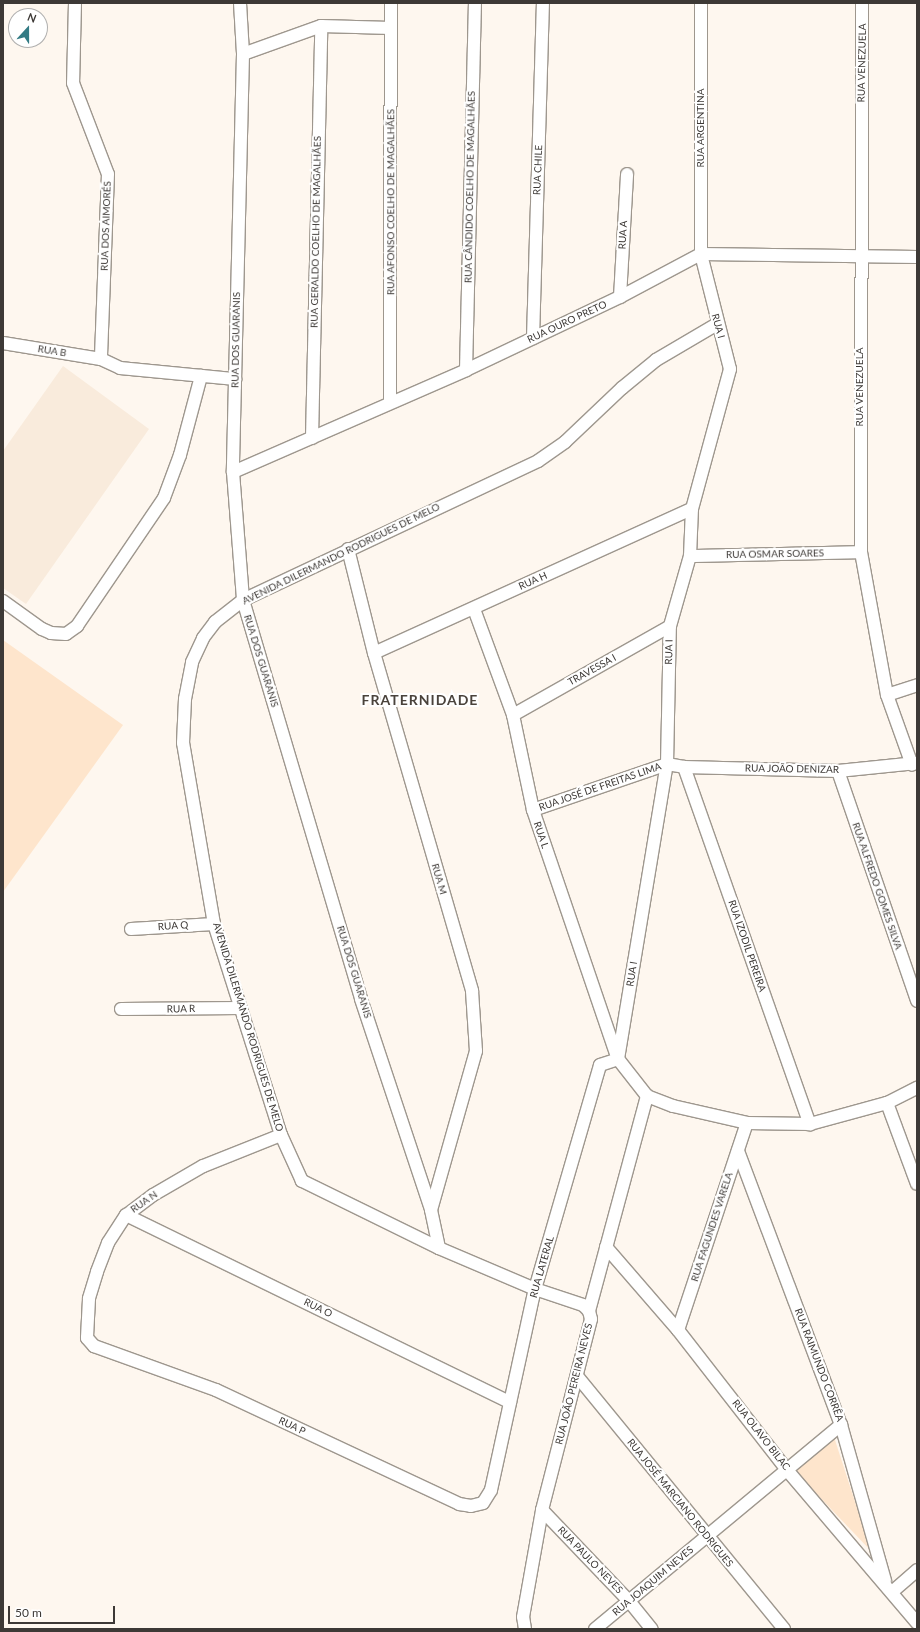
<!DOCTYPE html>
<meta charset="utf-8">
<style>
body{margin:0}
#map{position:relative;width:920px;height:1632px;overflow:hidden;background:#fef7ef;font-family:Lato,sans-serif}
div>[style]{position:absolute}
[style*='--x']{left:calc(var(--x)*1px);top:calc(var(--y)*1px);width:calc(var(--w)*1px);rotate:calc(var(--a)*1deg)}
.built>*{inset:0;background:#f9ebdc}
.green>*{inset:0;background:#fee5cc}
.roads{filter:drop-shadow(1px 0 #9e978e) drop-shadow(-1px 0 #9e978e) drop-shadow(0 1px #9e978e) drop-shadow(0 -1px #9e978e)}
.street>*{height:12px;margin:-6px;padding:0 6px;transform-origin:6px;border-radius:6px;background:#fff}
span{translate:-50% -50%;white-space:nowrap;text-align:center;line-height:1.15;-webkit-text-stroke:4px #fff;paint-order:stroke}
.street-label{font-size:10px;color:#3d3936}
.district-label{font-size:14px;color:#4a433c;font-weight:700;letter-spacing:1px}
.frame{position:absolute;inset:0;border:4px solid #3d3936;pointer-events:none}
.north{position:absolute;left:8px;top:8px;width:40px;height:40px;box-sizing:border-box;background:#fff;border:1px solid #b1b0af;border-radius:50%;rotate:21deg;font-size:11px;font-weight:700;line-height:16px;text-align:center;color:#3d3936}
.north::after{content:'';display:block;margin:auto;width:14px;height:18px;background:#337b84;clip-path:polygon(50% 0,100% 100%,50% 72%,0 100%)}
.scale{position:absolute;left:8px;top:1606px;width:107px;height:18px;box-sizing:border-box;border:2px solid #3d3936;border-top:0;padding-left:5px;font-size:12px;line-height:14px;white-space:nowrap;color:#3d3936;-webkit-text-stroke:3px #fff;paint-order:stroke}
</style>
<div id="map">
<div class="built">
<div style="clip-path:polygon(63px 366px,149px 429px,26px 604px,3px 588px,3px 451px)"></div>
</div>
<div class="green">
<div style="clip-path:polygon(3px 640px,123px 725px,3px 892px)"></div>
<div style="clip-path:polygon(834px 1437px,871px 1551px,793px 1469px)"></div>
</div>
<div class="roads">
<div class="street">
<div style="--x:75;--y:3;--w:80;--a:91.4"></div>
<div style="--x:73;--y:83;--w:97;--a:69"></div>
<div style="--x:108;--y:174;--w:185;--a:92.2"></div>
<div style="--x:240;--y:3;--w:51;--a:86.6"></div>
<div style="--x:243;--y:54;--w:418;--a:91.4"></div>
<div style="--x:233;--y:472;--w:128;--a:85.5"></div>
<div style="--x:243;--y:600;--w:416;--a:73.5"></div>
<div style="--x:361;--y:999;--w:222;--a:71.6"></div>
<div style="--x:431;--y:1210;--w:39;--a:78"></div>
<div style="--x:862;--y:3;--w:549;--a:90.1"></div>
<div style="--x:861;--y:552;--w:145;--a:79.7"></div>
<div style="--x:887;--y:695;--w:74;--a:70.3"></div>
<div style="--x:243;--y:54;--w:83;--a:-19.7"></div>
<div style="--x:321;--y:26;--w:70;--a:1.6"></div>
<div style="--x:620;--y:297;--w:123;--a:-86.7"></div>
<div style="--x:533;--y:338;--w:335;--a:-88.3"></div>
<div style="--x:3;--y:343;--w:99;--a:9.3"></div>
<div style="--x:101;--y:359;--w:21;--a:25"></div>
<div style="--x:120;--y:368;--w:116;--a:5.5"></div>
<div style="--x:466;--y:370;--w:367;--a:-88.6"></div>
<div style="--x:390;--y:402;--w:399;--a:-89.9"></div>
<div style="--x:312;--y:438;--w:412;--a:-88.7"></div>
<div style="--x:233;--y:472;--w:254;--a:-23.6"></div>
<div style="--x:466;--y:370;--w:170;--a:-25.4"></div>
<div style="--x:620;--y:297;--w:92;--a:-28"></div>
<div style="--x:701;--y:254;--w:216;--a:0.8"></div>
<div style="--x:348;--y:549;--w:107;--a:76"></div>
<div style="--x:374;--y:653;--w:352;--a:73.8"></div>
<div style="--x:472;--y:991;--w:60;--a:86.2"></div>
<div style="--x:476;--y:1051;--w:165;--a:105.8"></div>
<div style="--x:690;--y:556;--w:171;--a:-1.3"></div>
<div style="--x:3;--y:601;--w:48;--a:35.7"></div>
<div style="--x:42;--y:629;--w:10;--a:24"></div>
<div style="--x:51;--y:633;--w:15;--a:4"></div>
<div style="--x:66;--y:634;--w:14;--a:-36"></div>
<div style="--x:77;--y:626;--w:155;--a:-55.8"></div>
<div style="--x:164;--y:498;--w:46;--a:-69.6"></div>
<div style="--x:180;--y:455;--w:82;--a:-75.1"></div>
<div style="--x:474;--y:609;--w:113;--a:69.8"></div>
<div style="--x:513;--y:715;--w:97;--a:78.1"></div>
<div style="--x:533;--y:810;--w:263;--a:71.2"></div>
<div style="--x:618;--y:1059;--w:47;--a:51.9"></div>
<div style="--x:647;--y:1096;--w:28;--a:21"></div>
<div style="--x:673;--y:1106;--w:76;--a:12.9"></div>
<div style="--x:747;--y:1123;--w:63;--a:0.9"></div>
<div style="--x:810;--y:1124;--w:80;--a:-15.3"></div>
<div style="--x:887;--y:1103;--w:34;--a:-27"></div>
<div style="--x:374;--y:653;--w:349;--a:-24.4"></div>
<div style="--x:887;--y:695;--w:32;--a:-18"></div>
<div style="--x:513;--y:715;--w:180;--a:-29.5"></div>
<div style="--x:684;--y:767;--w:379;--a:70.6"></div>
<div style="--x:838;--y:771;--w:243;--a:71"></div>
<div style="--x:533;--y:810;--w:142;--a:-18.9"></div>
<div style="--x:667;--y:764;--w:17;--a:10"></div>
<div style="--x:684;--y:767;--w:154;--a:1.5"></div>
<div style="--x:838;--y:771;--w:79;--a:-5.8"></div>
<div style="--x:131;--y:929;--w:83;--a:-3.4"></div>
<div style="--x:121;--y:1009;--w:119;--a:-0.5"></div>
<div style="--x:618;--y:1059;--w:299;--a:-80.6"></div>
<div style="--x:667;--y:764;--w:138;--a:-88.8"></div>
<div style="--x:670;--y:626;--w:73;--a:-74.1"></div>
<div style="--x:690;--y:556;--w:47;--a:-87.6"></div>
<div style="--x:692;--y:509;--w:145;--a:-74.8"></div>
<div style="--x:730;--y:369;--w:119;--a:-104.2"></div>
<div style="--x:701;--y:254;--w:251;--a:-90"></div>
<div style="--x:887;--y:1103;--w:86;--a:69.7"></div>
<div style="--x:281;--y:1135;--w:84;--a:158.3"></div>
<div style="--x:203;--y:1166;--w:58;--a:149.9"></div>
<div style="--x:153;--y:1195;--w:34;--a:143"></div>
<div style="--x:126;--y:1215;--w:33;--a:123"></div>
<div style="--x:108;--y:1243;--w:31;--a:111"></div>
<div style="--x:97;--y:1272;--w:28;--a:107"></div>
<div style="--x:89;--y:1299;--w:39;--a:93"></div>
<div style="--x:87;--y:1338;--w:11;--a:49"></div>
<div style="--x:94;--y:1346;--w:130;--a:19.8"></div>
<div style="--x:216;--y:1390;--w:268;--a:25.1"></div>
<div style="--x:459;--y:1504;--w:12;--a:9"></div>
<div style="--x:471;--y:1506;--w:12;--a:-14"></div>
<div style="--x:483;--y:1503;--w:15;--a:-58"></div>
<div style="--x:491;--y:1490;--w:206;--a:-77.7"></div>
<div style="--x:535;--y:1289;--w:233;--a:-73.8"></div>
<div style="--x:600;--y:1065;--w:19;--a:-18"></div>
<div style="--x:738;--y:1151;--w:293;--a:69.4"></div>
<div style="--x:841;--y:1425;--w:162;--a:74.2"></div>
<div style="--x:126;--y:1215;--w:427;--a:26"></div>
<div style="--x:606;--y:1247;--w:110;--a:49.1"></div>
<div style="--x:678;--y:1330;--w:177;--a:52.1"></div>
<div style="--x:787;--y:1470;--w:201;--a:49.6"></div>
<div style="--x:589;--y:1311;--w:8;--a:-135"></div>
<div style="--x:583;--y:1305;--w:51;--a:-161.6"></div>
<div style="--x:535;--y:1289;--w:104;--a:-156.9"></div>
<div style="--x:439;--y:1248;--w:153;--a:-153.9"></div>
<div style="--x:302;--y:1181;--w:51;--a:-114.5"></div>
<div style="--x:281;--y:1135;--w:221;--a:-107.6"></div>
<div style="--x:214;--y:924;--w:184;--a:-99.7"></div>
<div style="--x:183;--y:743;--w:44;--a:-87.4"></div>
<div style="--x:185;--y:699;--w:38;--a:-79"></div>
<div style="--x:192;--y:662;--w:26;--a:-65"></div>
<div style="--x:203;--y:638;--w:20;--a:-53"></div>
<div style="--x:215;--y:622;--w:36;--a:-38"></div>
<div style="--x:243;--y:600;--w:326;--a:-25.2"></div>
<div style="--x:538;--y:461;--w:33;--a:-35"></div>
<div style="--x:565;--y:442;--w:79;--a:-43.5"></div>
<div style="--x:622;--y:388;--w:44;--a:-39.5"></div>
<div style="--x:656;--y:360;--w:71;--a:-30.5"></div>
<div style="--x:678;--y:1330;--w:218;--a:-71.6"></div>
<div style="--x:577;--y:1376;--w:327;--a:50.7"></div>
<div style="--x:542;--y:1510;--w:126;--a:46.3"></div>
<div style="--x:629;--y:1601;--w:36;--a:51"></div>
<div style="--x:892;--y:1592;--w:33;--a:-41"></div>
<div style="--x:525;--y:1629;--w:12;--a:-99"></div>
<div style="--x:523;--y:1617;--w:109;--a:-79.9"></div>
<div style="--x:542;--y:1510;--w:197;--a:-75.6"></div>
<div style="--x:591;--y:1319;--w:8;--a:-104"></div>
<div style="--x:589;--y:1311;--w:223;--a:-74.9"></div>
<div style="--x:595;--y:1629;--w:320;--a:-39.7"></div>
</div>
</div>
<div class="street-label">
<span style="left:862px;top:63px;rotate:-89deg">RUA VENEZUELA</span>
<span style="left:701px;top:128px;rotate:-90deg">RUA ARGENTINA</span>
<span style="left:538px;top:170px;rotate:-88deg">RUA CHILE</span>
<span style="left:470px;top:187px;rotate:-89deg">RUA CÂNDIDO COELHO DE MAGALHÃES</span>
<span style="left:391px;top:202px;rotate:-90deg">RUA AFONSO COELHO DE MAGALHÃES</span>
<span style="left:106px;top:226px;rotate:-88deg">RUA DOS AIMORÉS</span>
<span style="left:316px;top:232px;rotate:-89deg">RUA GERALDO COELHO DE MAGALHÃES</span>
<span style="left:623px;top:235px;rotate:-87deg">RUA A</span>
<span style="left:567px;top:322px;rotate:-25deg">RUA OURO PRETO</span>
<span style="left:718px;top:326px;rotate:75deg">RUA I</span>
<span style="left:236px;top:340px;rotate:-89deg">RUA DOS GUARANIS</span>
<span style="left:52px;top:351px;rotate:9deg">RUA B</span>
<span style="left:860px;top:387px;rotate:-90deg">RUA VENEZUELA</span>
<span style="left:341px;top:554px;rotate:-26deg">AVENIDA DILERMANDO RODRIGUES DE MELO</span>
<span style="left:775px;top:554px;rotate:-1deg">RUA OSMAR SOARES</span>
<span style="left:533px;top:581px;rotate:-24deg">RUA H</span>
<span style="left:669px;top:652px;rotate:-89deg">RUA I</span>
<span style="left:261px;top:661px;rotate:73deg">RUA DOS GUARANIS</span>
<span style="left:592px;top:670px;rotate:-29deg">TRAVESSA I</span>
<span style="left:792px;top:769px;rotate:1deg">RUA JOÃO DENIZAR</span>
<span style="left:600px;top:787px;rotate:-19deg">RUA JOSÉ DE FREITAS LIMA</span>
<span style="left:541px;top:835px;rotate:71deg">RUA L</span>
<span style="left:439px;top:879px;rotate:74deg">RUA M</span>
<span style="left:877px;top:886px;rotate:71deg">RUA ALFREDO GOMES SILVA</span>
<span style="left:173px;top:926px;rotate:-4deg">RUA Q</span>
<span style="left:747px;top:946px;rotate:71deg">RUA IZODIL PEREIRA</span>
<span style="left:354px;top:972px;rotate:73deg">RUA DOS GUARANIS</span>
<span style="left:632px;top:974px;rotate:-81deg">RUA I</span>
<span style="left:181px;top:1009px;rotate:-1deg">RUA R</span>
<span style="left:248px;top:1027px;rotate:73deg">AVENIDA DILERMANDO RODRIGUES DE MELO</span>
<span style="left:144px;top:1202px;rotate:-35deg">RUA N</span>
<span style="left:712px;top:1227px;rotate:-72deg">RUA FAGUNDES VARELA</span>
<span style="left:542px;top:1267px;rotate:-74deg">RUA LATERAL</span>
<span style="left:318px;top:1308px;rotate:26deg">RUA O</span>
<span style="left:819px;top:1365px;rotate:69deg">RUA RAIMUNDO CORRÊA</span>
<span style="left:574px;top:1384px;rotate:-76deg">RUA JOÃO PEREIRA NEVES</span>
<span style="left:292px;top:1426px;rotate:25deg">RUA P</span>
<span style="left:761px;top:1435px;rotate:52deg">RUA OLAVO BILAC</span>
<span style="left:680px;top:1503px;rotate:51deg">RUA JOSÉ MARCIANO RODRIGUES</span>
<span style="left:590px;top:1560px;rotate:46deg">RUA PAULO NEVES</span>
<span style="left:653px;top:1581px;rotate:-40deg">RUA JOAQUIM NEVES</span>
</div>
<div class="district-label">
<span style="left:420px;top:700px">FRATERNIDADE</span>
</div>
<div class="frame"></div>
<div class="north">N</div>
<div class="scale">50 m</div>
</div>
